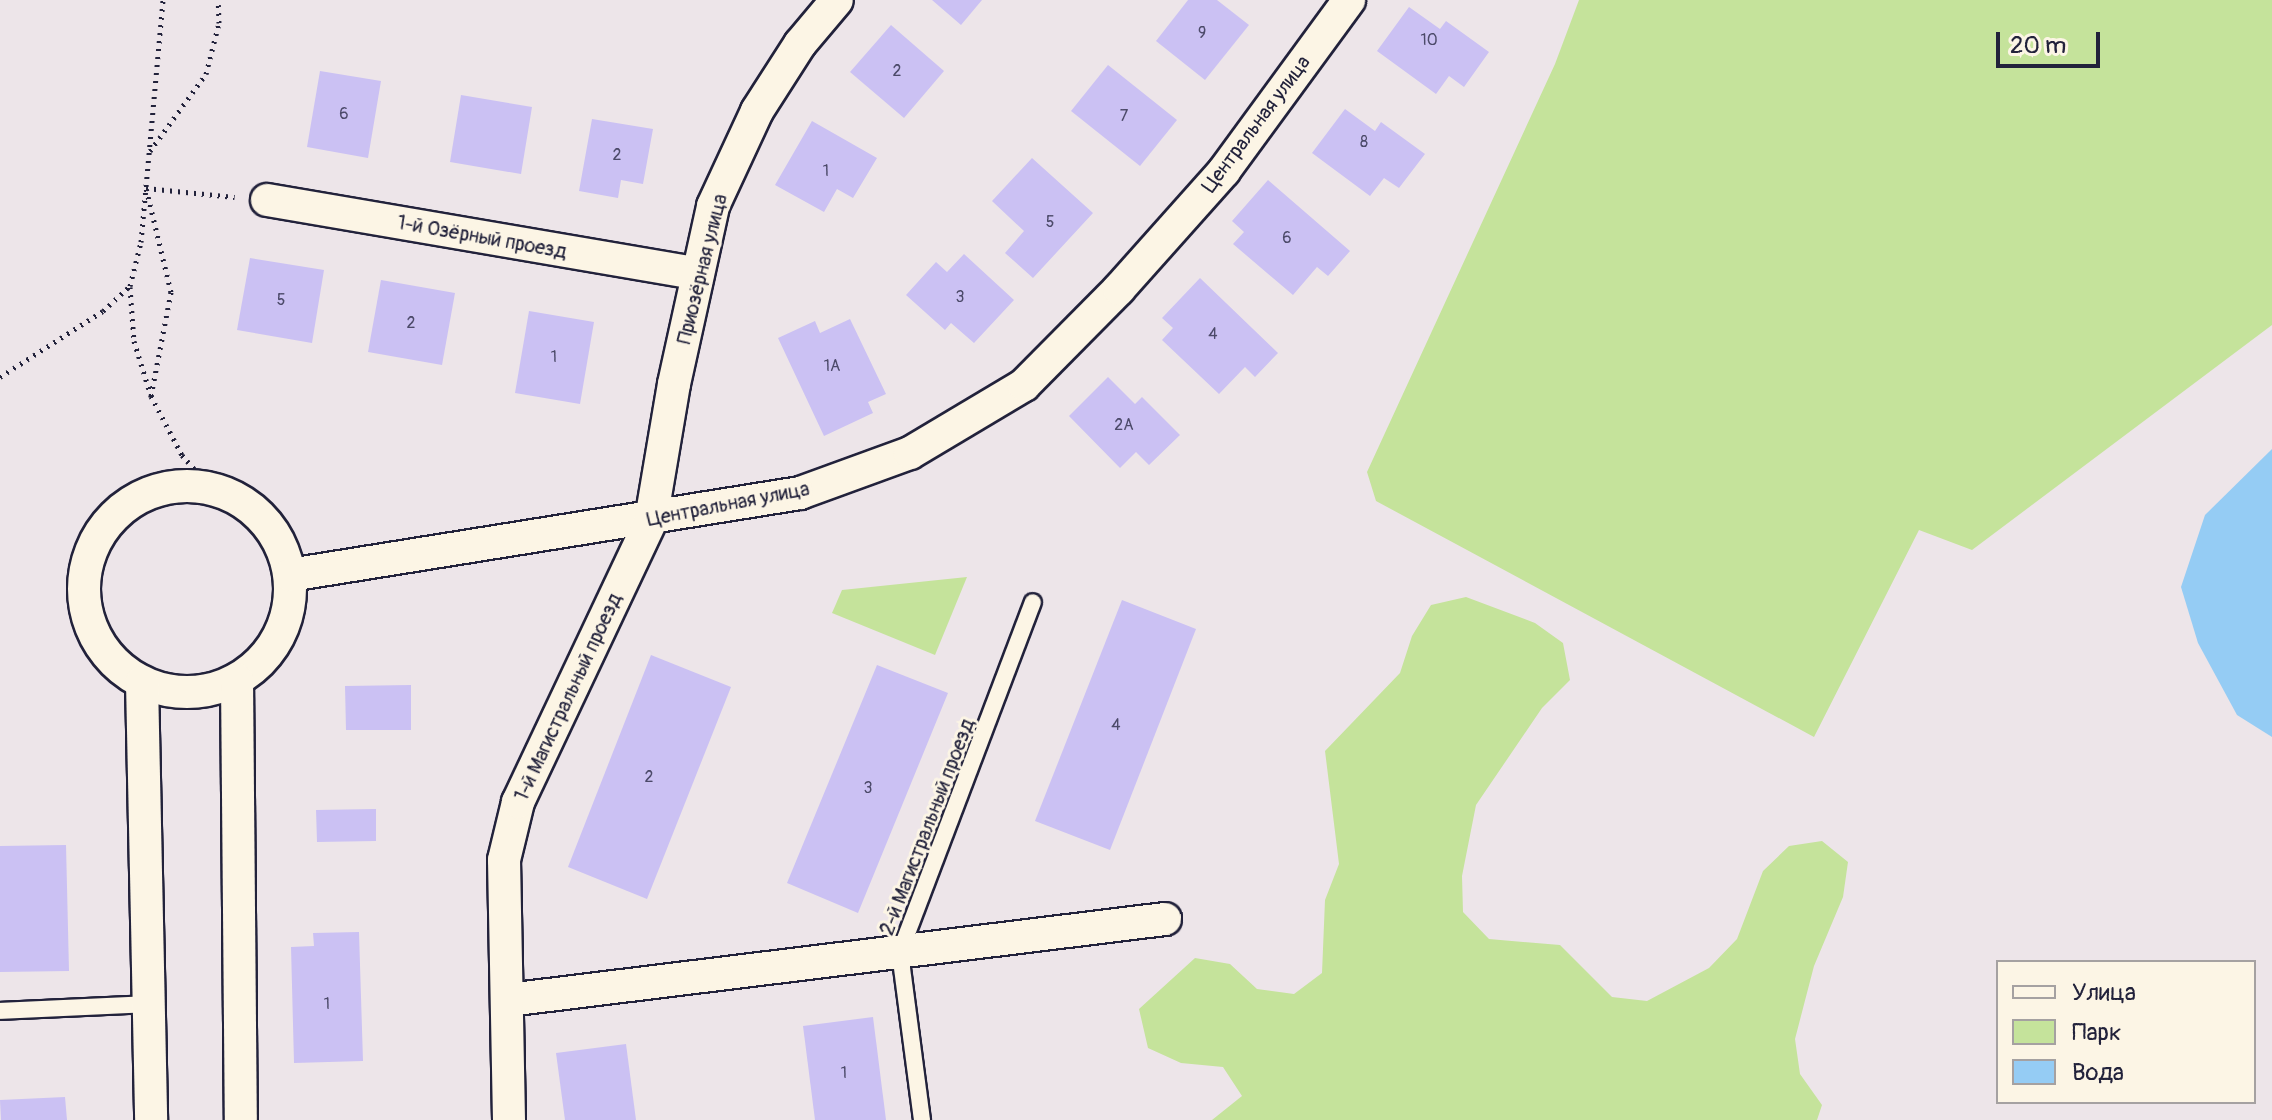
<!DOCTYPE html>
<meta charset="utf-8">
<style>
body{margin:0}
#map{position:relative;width:2272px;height:1120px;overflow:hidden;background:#ede5e9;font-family:Pangolin,sans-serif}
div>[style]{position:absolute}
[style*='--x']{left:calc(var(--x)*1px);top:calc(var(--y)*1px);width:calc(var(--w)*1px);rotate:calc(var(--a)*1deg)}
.green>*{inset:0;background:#c5e39b}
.water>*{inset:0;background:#95ccf4}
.building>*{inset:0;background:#cbc1f3}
.path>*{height:5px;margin-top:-2.5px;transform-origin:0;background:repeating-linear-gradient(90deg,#22223b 0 2px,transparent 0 8px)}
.roads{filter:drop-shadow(2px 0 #22223b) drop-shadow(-2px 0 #22223b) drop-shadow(0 2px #22223b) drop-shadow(0 -2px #22223b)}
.service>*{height:16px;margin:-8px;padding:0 8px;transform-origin:8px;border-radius:8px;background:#fcf5e5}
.minor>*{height:32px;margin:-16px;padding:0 16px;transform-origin:16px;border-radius:16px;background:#fcf5e5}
.minor>.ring{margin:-16px;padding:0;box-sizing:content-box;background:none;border:32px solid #fcf5e5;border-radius:50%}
span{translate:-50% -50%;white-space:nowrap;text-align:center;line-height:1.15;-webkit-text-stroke:6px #fcf5e5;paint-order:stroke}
.number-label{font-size:16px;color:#4c4a69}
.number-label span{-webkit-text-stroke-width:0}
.street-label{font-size:20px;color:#22223b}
.legend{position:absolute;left:1996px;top:960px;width:260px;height:144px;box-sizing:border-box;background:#fcf5e5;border:2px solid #a5a1a1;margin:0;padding:10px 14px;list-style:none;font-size:24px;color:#22223b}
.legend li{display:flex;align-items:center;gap:16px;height:40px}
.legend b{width:40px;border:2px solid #a5a1a1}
.scale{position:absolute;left:1996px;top:32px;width:104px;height:36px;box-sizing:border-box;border:4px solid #22223b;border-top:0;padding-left:10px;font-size:24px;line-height:28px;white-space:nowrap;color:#22223b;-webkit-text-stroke:6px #fcf5e5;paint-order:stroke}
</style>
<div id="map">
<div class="green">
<div style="clip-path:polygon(1579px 0,2272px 0,2272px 325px,1972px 550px,1919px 530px,1814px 737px,1376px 501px,1367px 472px,1555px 64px)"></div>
<div style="clip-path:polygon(967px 577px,935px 655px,832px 613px,842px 590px)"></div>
<div style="clip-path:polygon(1466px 597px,1535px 623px,1563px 643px,1570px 680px,1542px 708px,1476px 805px,1462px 876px,1463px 912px,1489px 939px,1560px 945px,1612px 997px,1647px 1001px,1709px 968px,1737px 939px,1763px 871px,1789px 846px,1822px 841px,1848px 862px,1843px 897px,1814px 966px,1795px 1039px,1800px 1074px,1822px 1105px,1817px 1120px,1212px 1120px,1242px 1096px,1223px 1067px,1181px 1063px,1148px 1048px,1139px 1009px,1195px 958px,1230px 964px,1257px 989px,1294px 994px,1322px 973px,1325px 900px,1339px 864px,1325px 751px,1400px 673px,1412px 636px,1431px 605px)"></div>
</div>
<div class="water">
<div style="clip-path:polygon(2272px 449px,2272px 737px,2237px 715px,2198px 643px,2181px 587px,2205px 515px)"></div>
</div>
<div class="building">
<div style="clip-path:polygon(932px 0,982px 0,961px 25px)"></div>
<div style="clip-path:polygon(1188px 0,1217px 0,1249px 25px,1205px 80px,1156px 41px)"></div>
<div style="clip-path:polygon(1409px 7px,1440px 29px,1446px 21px,1489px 52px,1464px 87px,1449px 76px,1436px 94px,1377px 51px)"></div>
<div style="clip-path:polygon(891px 25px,944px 71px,904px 118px,850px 72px)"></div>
<div style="clip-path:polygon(1108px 65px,1177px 120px,1140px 166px,1071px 111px)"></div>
<div style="clip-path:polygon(320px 71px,381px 81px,368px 158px,307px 147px)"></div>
<div style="clip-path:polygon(461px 95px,532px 107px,521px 174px,450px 162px)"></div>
<div style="clip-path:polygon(1345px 109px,1375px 131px,1381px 122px,1425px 154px,1399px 188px,1384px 178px,1370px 196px,1312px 153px)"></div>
<div style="clip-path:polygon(592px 119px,653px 129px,643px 184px,621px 180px,618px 198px,579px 191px)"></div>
<div style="clip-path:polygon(812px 121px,877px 158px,853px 198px,837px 189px,824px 212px,775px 185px)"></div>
<div style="clip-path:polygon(1032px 158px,1093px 213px,1033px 278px,1005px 253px,1024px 231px,992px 201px)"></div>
<div style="clip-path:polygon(1268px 180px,1350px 251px,1328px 276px,1317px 267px,1293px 295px,1233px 244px,1244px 232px,1232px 221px)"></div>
<div style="clip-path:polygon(964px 254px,1014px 300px,974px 343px,951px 323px,945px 330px,906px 295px,936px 262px,947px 272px)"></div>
<div style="clip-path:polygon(250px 258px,324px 270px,312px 343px,237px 330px)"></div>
<div style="clip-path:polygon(1200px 278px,1278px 353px,1255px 377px,1245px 367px,1219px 394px,1162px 340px,1173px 328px,1162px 318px)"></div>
<div style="clip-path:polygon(381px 280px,455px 293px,442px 365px,368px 352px)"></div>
<div style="clip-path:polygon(529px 311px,594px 322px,580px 404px,515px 393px)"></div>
<div style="clip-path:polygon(850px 319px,886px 394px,868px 402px,873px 413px,824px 436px,778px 338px,815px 321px,820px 333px)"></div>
<div style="clip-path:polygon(1108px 377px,1135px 404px,1142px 397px,1180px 435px,1149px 465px,1136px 452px,1120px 468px,1069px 416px)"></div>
<div style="clip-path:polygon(1122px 600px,1196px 629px,1110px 850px,1035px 821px)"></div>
<div style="clip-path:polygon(651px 655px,731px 687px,647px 899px,568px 867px)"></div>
<div style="clip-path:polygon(877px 665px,948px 693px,858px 913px,787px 883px)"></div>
<div style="clip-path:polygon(411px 685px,411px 730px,346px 730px,345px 686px)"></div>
<div style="clip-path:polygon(376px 809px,376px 841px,317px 842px,316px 810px)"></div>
<div style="clip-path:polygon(66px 845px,69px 971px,0 972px,0 846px)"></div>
<div style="clip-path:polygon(359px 932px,363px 1061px,294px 1063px,291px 947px,314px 946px,313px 933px)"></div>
<div style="clip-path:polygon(873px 1017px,886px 1120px,815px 1120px,803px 1026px)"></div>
<div style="clip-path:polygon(626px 1044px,636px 1120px,565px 1120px,556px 1053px)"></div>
<div style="clip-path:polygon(65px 1097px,67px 1120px,1px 1120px,0 1100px)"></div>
</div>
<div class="path">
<div style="--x:150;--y:151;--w:95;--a:-54"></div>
<div style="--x:206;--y:74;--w:53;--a:-75.7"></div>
<div style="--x:219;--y:23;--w:23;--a:-92"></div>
<div style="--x:130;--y:287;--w:54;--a:85.8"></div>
<div style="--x:134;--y:341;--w:58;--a:72.8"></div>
<div style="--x:151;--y:396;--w:67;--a:62.3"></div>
<div style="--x:182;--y:455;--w:44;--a:48.7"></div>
<div style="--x:0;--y:377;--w:122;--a:-32.7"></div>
<div style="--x:103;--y:311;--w:37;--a:-43"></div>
<div style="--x:130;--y:286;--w:45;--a:-76"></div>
<div style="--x:141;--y:242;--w:243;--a:-84.8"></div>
<div style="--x:151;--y:396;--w:106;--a:-79.1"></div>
<div style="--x:171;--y:292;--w:107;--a:-103.5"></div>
<div style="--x:146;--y:188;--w:89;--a:5.8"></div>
</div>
<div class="roads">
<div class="service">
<div style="--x:0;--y:1011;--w:148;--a:-2.7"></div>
<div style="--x:922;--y:1120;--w:169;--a:-97.5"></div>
<div style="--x:900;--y:952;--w:374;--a:-69.2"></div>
</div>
<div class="minor">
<div style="--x:267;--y:200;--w:437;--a:9.7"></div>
<div class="ring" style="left:84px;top:486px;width:174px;height:174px"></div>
<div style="--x:290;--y:575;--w:517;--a:-9.13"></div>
<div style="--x:800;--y:493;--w:117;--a:-20"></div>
<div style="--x:910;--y:453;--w:133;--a:-30.8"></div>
<div style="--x:1024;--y:385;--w:135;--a:-45.3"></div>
<div style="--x:1119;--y:289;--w:158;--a:-48.3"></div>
<div style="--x:1224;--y:171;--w:212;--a:-53.8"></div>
<div style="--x:237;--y:680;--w:440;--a:89.5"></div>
<div style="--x:142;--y:682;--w:438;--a:88.8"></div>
<div style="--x:508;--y:1000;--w:662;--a:-7.03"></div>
<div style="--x:509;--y:1120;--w:260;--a:-91.1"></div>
<div style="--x:504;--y:860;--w:60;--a:-76.4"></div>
<div style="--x:518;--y:802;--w:312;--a:-64.7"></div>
<div style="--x:651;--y:520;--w:138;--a:-80.4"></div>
<div style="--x:674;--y:384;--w:182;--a:-77.6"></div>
<div style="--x:713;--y:206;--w:105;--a:-65.1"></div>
<div style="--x:757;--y:111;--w:80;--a:-57.3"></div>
<div style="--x:800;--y:44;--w:57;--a:-49.9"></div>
</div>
</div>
<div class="number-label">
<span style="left:1202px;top:33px">9</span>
<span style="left:1429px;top:40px">10</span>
<span style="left:897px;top:71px">2</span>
<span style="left:344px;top:114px">6</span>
<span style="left:1124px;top:116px">7</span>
<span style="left:1364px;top:142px">8</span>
<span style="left:617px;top:155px">2</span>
<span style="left:826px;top:171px">1</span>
<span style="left:1050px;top:222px">5</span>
<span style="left:1287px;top:238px">6</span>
<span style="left:960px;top:297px">3</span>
<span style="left:281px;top:300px">5</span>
<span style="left:411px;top:323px">2</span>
<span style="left:1213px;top:334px">4</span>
<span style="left:554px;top:357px">1</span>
<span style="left:832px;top:366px">1А</span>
<span style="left:1124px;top:425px">2А</span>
<span style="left:1116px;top:725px">4</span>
<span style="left:649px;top:777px">2</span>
<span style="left:868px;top:788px">3</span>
<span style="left:327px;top:1004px">1</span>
<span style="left:844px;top:1073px">1</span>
</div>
<div class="street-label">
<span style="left:1256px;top:124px;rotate:-53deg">Центральная улица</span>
<span style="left:482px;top:237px;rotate:10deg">1-й Озёрный проезд</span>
<span style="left:702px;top:269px;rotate:-76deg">Приозёрная улица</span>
<span style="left:728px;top:504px;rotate:-11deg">Центральная улица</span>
<span style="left:568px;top:697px;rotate:-65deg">1-й Магистральный проезд</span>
<span style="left:927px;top:827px;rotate:-69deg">2-й Магистральный проезд</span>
</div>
<ul class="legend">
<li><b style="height:10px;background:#fcf5e5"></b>Улица</li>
<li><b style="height:22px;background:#c5e39b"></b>Парк</li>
<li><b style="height:22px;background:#95ccf4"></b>Вода</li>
</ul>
<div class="scale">20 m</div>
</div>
